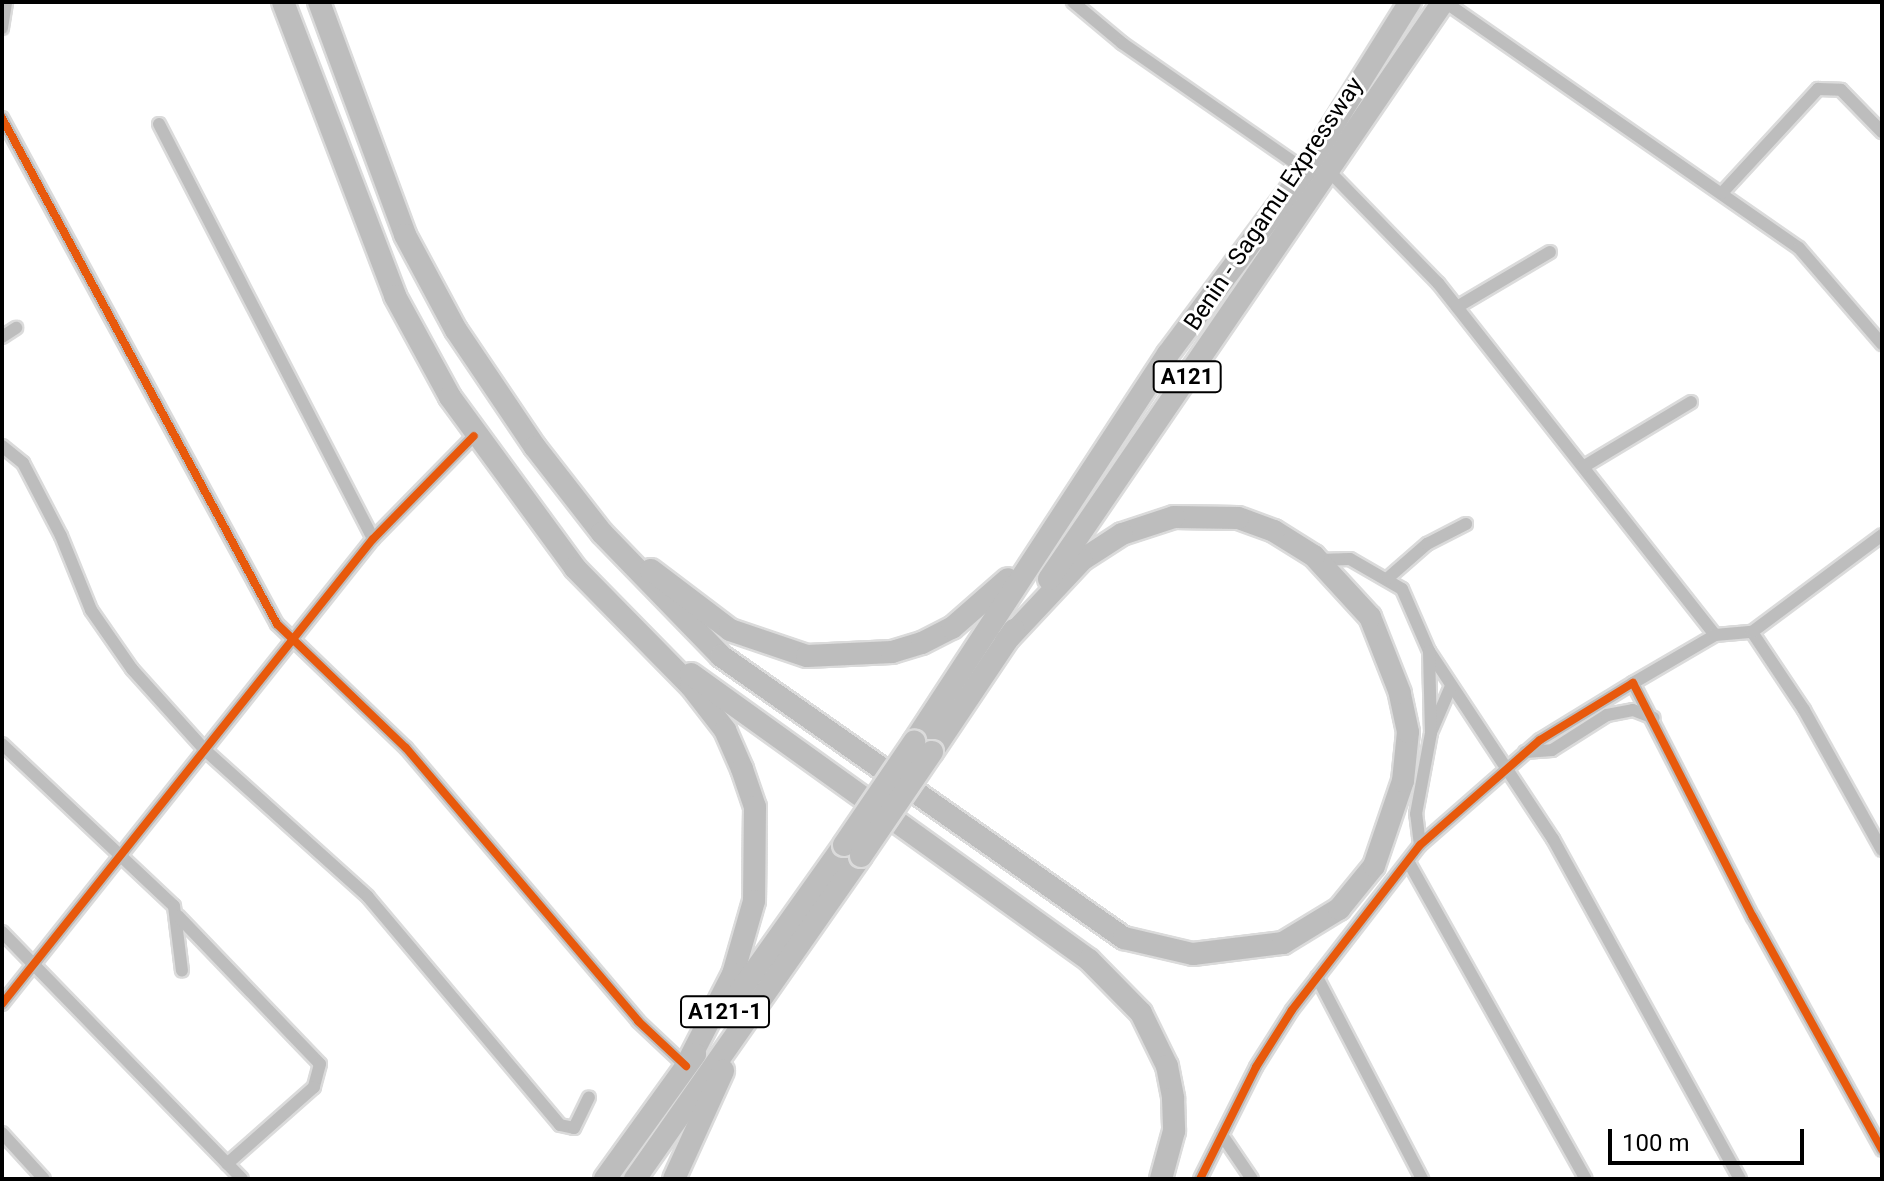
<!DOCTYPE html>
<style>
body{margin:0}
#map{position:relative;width:1884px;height:1181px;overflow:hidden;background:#fff;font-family:Roboto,sans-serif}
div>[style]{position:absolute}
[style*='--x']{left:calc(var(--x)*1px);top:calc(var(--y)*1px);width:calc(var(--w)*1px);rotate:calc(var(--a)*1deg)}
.roads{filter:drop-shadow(2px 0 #dbdbdb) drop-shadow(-2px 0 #dbdbdb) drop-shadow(0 2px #dbdbdb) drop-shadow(0 -2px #dbdbdb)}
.minor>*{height:12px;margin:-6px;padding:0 6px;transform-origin:6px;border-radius:6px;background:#bdbdbd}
.trunk>*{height:22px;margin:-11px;padding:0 11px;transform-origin:11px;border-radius:11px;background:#bdbdbd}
.bridges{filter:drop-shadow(2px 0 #dbdbdb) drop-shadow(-2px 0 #dbdbdb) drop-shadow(0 2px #dbdbdb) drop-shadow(0 -2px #dbdbdb)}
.trunk-bridge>*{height:22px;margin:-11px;padding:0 11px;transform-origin:11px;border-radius:11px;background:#bdbdbd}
.cycleway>*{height:8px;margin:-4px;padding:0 4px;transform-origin:4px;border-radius:4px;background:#e8590c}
span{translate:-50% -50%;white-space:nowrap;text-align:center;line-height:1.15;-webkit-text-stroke:6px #fff;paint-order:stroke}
.shield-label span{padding:2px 6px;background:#fff;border:2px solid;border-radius:6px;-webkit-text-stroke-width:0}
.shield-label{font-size:22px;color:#000;font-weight:700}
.street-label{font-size:24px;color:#000}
.frame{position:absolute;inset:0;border:4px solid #000;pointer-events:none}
.scale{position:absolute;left:1608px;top:1129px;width:196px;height:36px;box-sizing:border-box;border:4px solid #000;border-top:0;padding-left:10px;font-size:24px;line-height:28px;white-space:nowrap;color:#000;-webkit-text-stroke:6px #fff;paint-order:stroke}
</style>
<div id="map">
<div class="roads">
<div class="minor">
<div style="--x:1073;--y:2;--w:64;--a:39.9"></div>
<div style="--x:1122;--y:43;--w:223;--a:34.8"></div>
<div style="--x:1445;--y:2;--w:431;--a:34.8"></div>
<div style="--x:1799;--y:248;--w:127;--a:49.2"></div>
<div style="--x:2;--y:28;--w:26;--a:-81"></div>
<div style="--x:2;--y:118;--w:576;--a:61.48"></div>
<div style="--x:277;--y:624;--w:179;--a:43.9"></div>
<div style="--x:406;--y:748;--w:358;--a:49.6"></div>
<div style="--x:638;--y:1021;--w:66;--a:43.2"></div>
<div style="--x:159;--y:124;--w:467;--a:62.7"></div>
<div style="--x:1328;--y:170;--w:158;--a:45.8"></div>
<div style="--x:1438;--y:283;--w:448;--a:51.8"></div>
<div style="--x:1722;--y:193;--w:142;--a:-47.3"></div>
<div style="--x:1818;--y:89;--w:23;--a:2"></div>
<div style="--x:1841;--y:90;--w:59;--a:45.7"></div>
<div style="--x:1457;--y:307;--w:108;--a:-30.6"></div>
<div style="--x:2;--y:337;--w:17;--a:-33"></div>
<div style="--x:2;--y:446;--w:27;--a:39"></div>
<div style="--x:23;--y:463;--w:82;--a:62.5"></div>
<div style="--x:61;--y:536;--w:80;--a:67.9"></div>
<div style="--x:91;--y:610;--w:72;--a:55.2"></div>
<div style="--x:132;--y:669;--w:109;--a:48"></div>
<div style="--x:205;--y:750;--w:219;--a:42"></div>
<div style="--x:368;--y:897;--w:298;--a:49.9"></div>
<div style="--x:560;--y:1125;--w:14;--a:12"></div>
<div style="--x:574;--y:1128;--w:34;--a:-64"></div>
<div style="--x:1583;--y:467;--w:126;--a:-31"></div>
<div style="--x:1318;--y:560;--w:32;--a:-2"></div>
<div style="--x:1350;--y:559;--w:60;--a:30"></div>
<div style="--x:1402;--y:589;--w:68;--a:66.5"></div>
<div style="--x:1429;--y:651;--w:225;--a:56.6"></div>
<div style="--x:1553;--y:839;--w:388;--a:61.2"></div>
<div style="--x:1388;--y:578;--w:52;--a:-41.1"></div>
<div style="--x:1427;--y:544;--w:44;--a:-27.1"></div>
<div style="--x:1752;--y:632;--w:94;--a:56.3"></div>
<div style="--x:1804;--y:710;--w:160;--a:60.9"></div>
<div style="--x:1633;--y:683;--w:95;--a:-30.3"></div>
<div style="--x:1715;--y:635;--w:37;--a:-5"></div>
<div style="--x:1752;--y:632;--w:162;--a:-36.7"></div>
<div style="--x:1432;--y:730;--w:48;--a:-66.6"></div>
<div style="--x:2;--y:744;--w:236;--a:43.3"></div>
<div style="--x:174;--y:906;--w:65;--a:83"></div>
<div style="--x:1525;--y:752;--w:27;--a:-4"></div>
<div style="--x:1552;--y:750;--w:65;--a:-32.5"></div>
<div style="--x:1607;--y:715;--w:26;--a:-11"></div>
<div style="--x:1633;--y:710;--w:22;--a:21"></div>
<div style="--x:1420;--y:845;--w:31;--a:-97"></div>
<div style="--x:1416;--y:814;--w:82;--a:-79.5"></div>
<div style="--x:1431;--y:733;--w:82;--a:-91.4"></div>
<div style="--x:1408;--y:861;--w:364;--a:60.8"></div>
<div style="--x:178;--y:916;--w:205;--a:46.2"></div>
<div style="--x:320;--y:1064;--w:24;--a:105"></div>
<div style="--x:314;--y:1087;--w:116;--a:138.5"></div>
<div style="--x:2;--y:932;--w:344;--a:45.8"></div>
<div style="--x:1317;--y:977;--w:228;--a:62.5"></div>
<div style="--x:2;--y:1004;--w:595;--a:-51.42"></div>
<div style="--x:373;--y:539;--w:144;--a:-45.6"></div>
<div style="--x:2;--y:1133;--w:62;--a:47.6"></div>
<div style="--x:1222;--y:1135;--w:53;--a:55.7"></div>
<div style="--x:1200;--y:1179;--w:125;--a:-63.4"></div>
<div style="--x:1256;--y:1067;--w:67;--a:-57.7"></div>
<div style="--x:1292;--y:1010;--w:209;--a:-52.2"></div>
<div style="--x:1420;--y:845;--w:159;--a:-41.2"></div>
<div style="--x:1540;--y:740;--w:109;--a:-31.5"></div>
<div style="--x:1633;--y:683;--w:263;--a:62.9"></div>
<div style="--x:1753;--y:917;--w:266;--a:61"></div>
</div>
<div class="trunk">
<div style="--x:283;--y:2;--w:315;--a:69.1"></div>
<div style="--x:395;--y:296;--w:115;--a:61.4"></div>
<div style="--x:450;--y:397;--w:212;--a:53.8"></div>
<div style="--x:575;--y:568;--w:165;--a:45.5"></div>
<div style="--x:691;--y:686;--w:56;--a:52.3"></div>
<div style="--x:725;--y:730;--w:43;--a:66.4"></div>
<div style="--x:742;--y:769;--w:40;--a:71.1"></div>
<div style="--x:755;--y:807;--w:94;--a:90.6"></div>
<div style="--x:754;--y:901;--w:76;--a:106"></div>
<div style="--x:733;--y:974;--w:103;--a:117.1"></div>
<div style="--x:319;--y:2;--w:248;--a:69.7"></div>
<div style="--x:405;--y:235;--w:108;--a:61.8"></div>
<div style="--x:456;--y:330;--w:141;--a:56"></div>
<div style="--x:535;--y:447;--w:109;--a:52.1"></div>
<div style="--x:602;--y:533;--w:171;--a:45.9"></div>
<div style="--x:721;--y:656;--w:492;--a:35"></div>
<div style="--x:1124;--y:938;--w:71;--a:13.1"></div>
<div style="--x:1193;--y:954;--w:91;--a:-7"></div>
<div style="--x:1283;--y:943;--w:66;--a:-31.3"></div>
<div style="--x:1339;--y:909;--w:55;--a:-50.9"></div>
<div style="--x:1374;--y:866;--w:90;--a:-71.2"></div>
<div style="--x:1403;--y:781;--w:49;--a:-84.2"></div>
<div style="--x:1408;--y:732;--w:40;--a:-102"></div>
<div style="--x:1400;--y:693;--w:82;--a:-111.5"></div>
<div style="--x:1370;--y:617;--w:83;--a:-132.6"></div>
<div style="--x:1314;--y:556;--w:47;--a:-148"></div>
<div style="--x:1274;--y:531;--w:38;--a:-160"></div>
<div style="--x:1238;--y:518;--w:64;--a:-179.1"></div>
<div style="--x:1174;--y:517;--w:55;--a:161.9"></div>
<div style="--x:1122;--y:534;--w:48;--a:147"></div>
<div style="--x:1082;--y:560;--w:111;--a:133.2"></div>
<div style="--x:651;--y:570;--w:99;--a:37.2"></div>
<div style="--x:730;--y:630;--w:81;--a:18.7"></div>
<div style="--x:807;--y:656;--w:85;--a:-2.7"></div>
<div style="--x:892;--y:652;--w:31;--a:-17"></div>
<div style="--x:922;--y:643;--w:34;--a:-27"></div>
<div style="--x:952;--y:628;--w:74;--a:-41.2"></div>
<div style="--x:1049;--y:579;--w:699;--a:-55.67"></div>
<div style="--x:691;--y:674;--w:490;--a:35.7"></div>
<div style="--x:1089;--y:960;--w:74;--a:45.5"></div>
<div style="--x:1141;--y:1013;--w:59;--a:63.9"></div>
<div style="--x:1167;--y:1066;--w:33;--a:79"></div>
<div style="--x:1173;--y:1098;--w:33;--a:88"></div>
<div style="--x:1174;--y:1131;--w:50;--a:105.2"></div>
<div style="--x:914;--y:742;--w:464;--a:-56.8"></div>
<div style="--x:1168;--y:354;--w:229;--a:-53.3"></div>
<div style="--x:1305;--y:170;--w:198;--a:-58"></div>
<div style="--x:932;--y:752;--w:147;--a:-56.1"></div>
<div style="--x:729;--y:1007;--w:199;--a:-54.6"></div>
<div style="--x:605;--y:1179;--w:154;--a:-54.2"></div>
<div style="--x:635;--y:1179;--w:394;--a:-55"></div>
<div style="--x:674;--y:1179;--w:119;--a:-65.6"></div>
</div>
</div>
<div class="bridges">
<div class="trunk-bridge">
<div style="--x:844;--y:845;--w:125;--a:-55.8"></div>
<div style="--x:861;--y:856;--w:126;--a:-55.7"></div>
</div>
</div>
<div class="cycleway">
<div style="--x:2;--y:118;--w:576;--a:61.48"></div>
<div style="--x:277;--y:624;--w:179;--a:43.9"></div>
<div style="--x:406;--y:748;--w:358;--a:49.6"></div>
<div style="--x:638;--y:1021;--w:66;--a:43.2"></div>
<div style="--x:2;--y:1004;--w:595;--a:-51.42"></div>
<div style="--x:373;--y:539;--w:144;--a:-45.6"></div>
<div style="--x:1200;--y:1179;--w:125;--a:-63.4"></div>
<div style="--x:1256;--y:1067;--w:67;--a:-57.7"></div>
<div style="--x:1292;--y:1010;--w:209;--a:-52.2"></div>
<div style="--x:1420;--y:845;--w:159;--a:-41.2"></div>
<div style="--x:1540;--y:740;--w:109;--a:-31.5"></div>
<div style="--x:1633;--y:683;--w:263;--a:62.9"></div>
<div style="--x:1753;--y:917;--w:266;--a:61"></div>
</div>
<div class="shield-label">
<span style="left:1187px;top:377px">A121</span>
<span style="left:725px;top:1012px">A121-1</span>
</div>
<div class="street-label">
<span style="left:1274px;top:204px;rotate:-56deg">Benin - Sagamu Expressway</span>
</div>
<div class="frame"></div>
<div class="scale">100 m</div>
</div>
